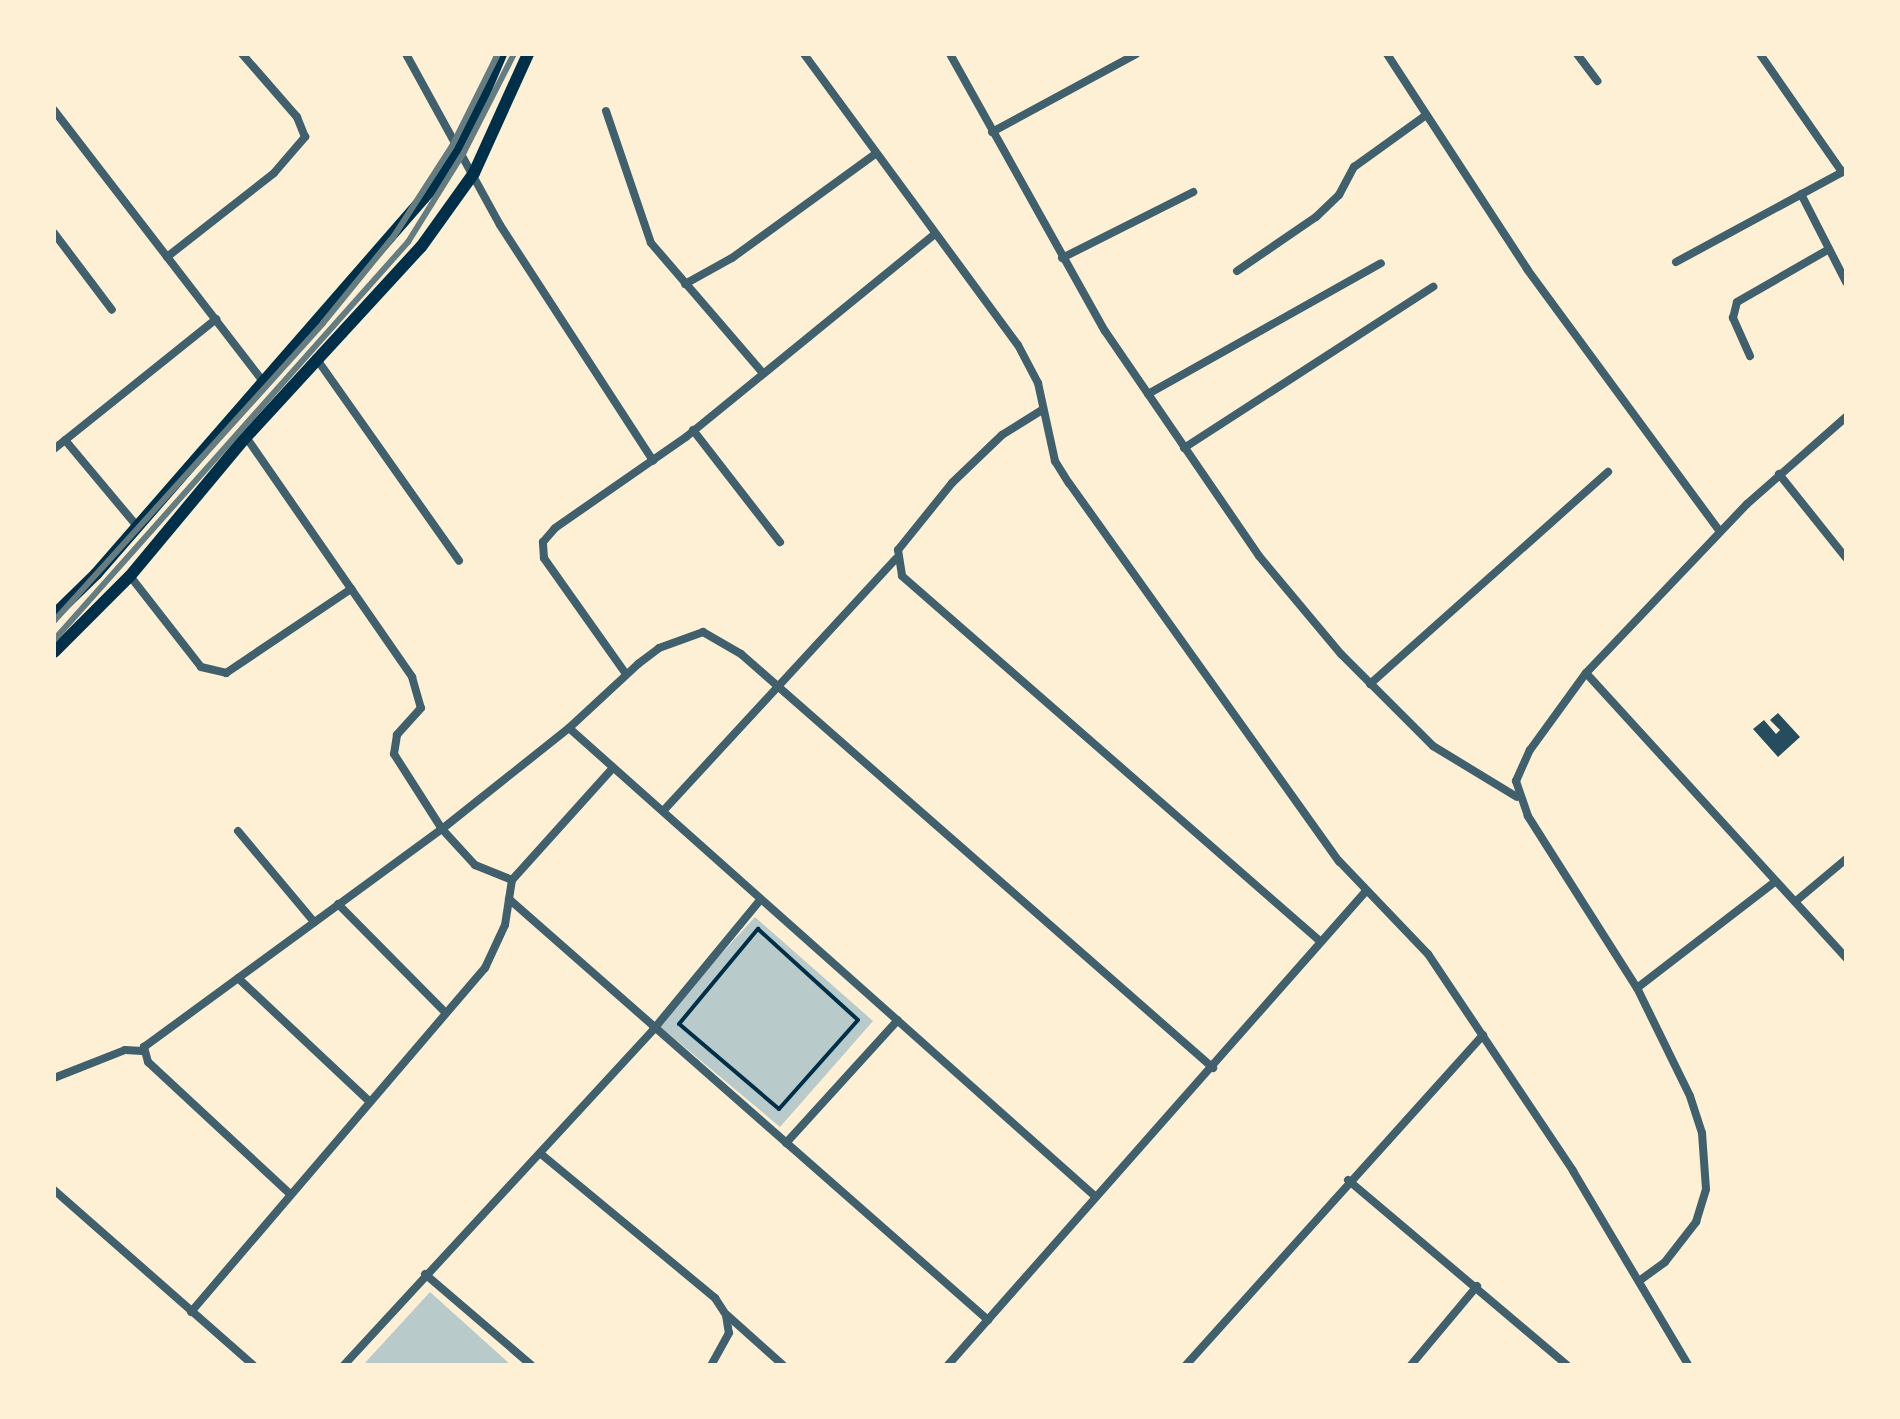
<!DOCTYPE html>
<style>
body{margin:0}
#map{position:relative;width:1900px;height:1419px;overflow:hidden;background:#fdf0d5;font-family:"PT Sans Narrow",sans-serif}
div>[style]{position:absolute}
[style*='--x']{left:calc(var(--x)*1px);top:calc(var(--y)*1px);width:calc(var(--w)*1px);rotate:calc(var(--a)*1deg)}
.green>*{inset:0;background:#b9caca}
.building>*{inset:0;background:#264d5e}
.path>*{height:4px;margin:-2px;padding:0 2px;transform-origin:2px;border-radius:2px;background:#003049}
.minor>*{height:8px;margin:-4px;padding:0 4px;transform-origin:4px;border-radius:4px;background:#3f606c}
.secondary>*{height:12px;margin:-6px;padding:0 6px;transform-origin:6px;border-radius:6px;background:#003049}
.rail>*{height:6px;margin:-3px;padding:0 3px;transform-origin:3px;border-radius:3px;background:#657d81}
span{translate:-50% -50%;white-space:nowrap;text-align:center;line-height:1.15;-webkit-text-stroke:6px #fdf0d5;paint-order:stroke}
.frame{position:absolute;inset:0;border:56px solid #fdf0d5;pointer-events:none}
</style>
<div id="map">
<div class="green">
<div style="clip-path:polygon(755px 917px,873px 1021px,780px 1127px,657px 1024px)"></div>
<div style="clip-path:polygon(430px 1292px,511px 1365px,363px 1365px)"></div>
</div>
<div class="building">
<div style="clip-path:polygon(1778px 713px,1800px 737px,1778px 757px,1753px 729px,1764px 720px,1776px 734px,1780px 730px,1770px 720px)"></div>
</div>
<div class="path">
<div style="--x:758;--y:929;--w:135;--a:42.3"></div>
<div style="--x:858;--y:1020;--w:119;--a:131.6"></div>
<div style="--x:779;--y:1109;--w:131;--a:-139.6"></div>
<div style="--x:679;--y:1024;--w:124;--a:-50.3"></div>
</div>
<div class="minor">
<div style="--x:406;--y:54;--w:195;--a:61.2"></div>
<div style="--x:500;--y:225;--w:281;--a:57"></div>
<div style="--x:804;--y:54;--w:361;--a:53.7"></div>
<div style="--x:1018;--y:345;--w:43;--a:62.2"></div>
<div style="--x:1038;--y:383;--w:80;--a:77.7"></div>
<div style="--x:1055;--y:461;--w:26;--a:58"></div>
<div style="--x:1069;--y:483;--w:465;--a:54.5"></div>
<div style="--x:1339;--y:861;--w:129;--a:46.3"></div>
<div style="--x:1428;--y:954;--w:261;--a:56.2"></div>
<div style="--x:1573;--y:1171;--w:226;--a:59.3"></div>
<div style="--x:950;--y:54;--w:317;--a:60.8"></div>
<div style="--x:1105;--y:331;--w:273;--a:55.6"></div>
<div style="--x:1259;--y:556;--w:128;--a:50.1"></div>
<div style="--x:1341;--y:654;--w:130;--a:45"></div>
<div style="--x:1433;--y:746;--w:98;--a:31.3"></div>
<div style="--x:1387;--y:54;--w:257;--a:56.9"></div>
<div style="--x:1527;--y:269;--w:326;--a:53.7"></div>
<div style="--x:1577;--y:54;--w:34;--a:53"></div>
<div style="--x:1760;--y:54;--w:144;--a:55.2"></div>
<div style="--x:54;--y:110;--w:342;--a:52.4"></div>
<div style="--x:606;--y:111;--w:139;--a:71.2"></div>
<div style="--x:651;--y:243;--w:172;--a:49.3"></div>
<div style="--x:992;--y:132;--w:164;--a:-28.4"></div>
<div style="--x:1801;--y:194;--w:99;--a:62.9"></div>
<div style="--x:54;--y:233;--w:96;--a:53"></div>
<div style="--x:167;--y:257;--w:136;--a:-38.1"></div>
<div style="--x:274;--y:173;--w:48;--a:-49.3"></div>
<div style="--x:305;--y:137;--w:22;--a:-112"></div>
<div style="--x:297;--y:117;--w:84;--a:-131.1"></div>
<div style="--x:1062;--y:258;--w:147;--a:-26.7"></div>
<div style="--x:1676;--y:262;--w:193;--a:-28.4"></div>
<div style="--x:1237;--y:271;--w:96;--a:-34.4"></div>
<div style="--x:1316;--y:217;--w:32;--a:-44"></div>
<div style="--x:1339;--y:195;--w:32;--a:-62"></div>
<div style="--x:1354;--y:167;--w:89;--a:-35.8"></div>
<div style="--x:685;--y:284;--w:54;--a:-29"></div>
<div style="--x:732;--y:258;--w:177;--a:-36"></div>
<div style="--x:1750;--y:356;--w:42;--a:-114.1"></div>
<div style="--x:1733;--y:318;--w:16;--a:-76"></div>
<div style="--x:1737;--y:302;--w:106;--a:-29.9"></div>
<div style="--x:316;--y:358;--w:248;--a:54.8"></div>
<div style="--x:1148;--y:394;--w:267;--a:-29.3"></div>
<div style="--x:1042;--y:410;--w:47;--a:148"></div>
<div style="--x:1002;--y:435;--w:69;--a:136.2"></div>
<div style="--x:952;--y:483;--w:86;--a:128.9"></div>
<div style="--x:898;--y:550;--w:26;--a:81"></div>
<div style="--x:902;--y:576;--w:556;--a:41.14"></div>
<div style="--x:693;--y:430;--w:142;--a:52.2"></div>
<div style="--x:246;--y:437;--w:292;--a:55.3"></div>
<div style="--x:412;--y:677;--w:32;--a:74"></div>
<div style="--x:421;--y:708;--w:36;--a:132"></div>
<div style="--x:397;--y:735;--w:19;--a:99"></div>
<div style="--x:394;--y:754;--w:89;--a:57.4"></div>
<div style="--x:442;--y:829;--w:49;--a:47.5"></div>
<div style="--x:475;--y:865;--w:40;--a:22"></div>
<div style="--x:512;--y:880;--w:149;--a:-48"></div>
<div style="--x:65;--y:440;--w:112;--a:50.1"></div>
<div style="--x:1184;--y:448;--w:297;--a:-32.9"></div>
<div style="--x:54;--y:449;--w:208;--a:-38.7"></div>
<div style="--x:1779;--y:474;--w:107;--a:51.4"></div>
<div style="--x:130;--y:576;--w:115;--a:52"></div>
<div style="--x:201;--y:667;--w:26;--a:13"></div>
<div style="--x:226;--y:673;--w:151;--a:-33.9"></div>
<div style="--x:1586;--y:673;--w:386;--a:47.6"></div>
<div style="--x:626;--y:674;--w:142;--a:-125.3"></div>
<div style="--x:544;--y:558;--w:16;--a:-94"></div>
<div style="--x:543;--y:542;--w:18;--a:-49"></div>
<div style="--x:555;--y:528;--w:160;--a:-34.8"></div>
<div style="--x:686;--y:437;--w:321;--a:-39.2"></div>
<div style="--x:1370;--y:684;--w:319;--a:-41.7"></div>
<div style="--x:569;--y:728;--w:705;--a:41.67"></div>
<div style="--x:664;--y:810;--w:342;--a:-47.3"></div>
<div style="--x:238;--y:831;--w:119;--a:50.1"></div>
<div style="--x:509;--y:899;--w:638;--a:41.31"></div>
<div style="--x:1796;--y:901;--w:65;--a:-40"></div>
<div style="--x:338;--y:904;--w:153;--a:45.3"></div>
<div style="--x:238;--y:978;--w:180;--a:43.2"></div>
<div style="--x:1637;--y:988;--w:175;--a:-37.6"></div>
<div style="--x:54;--y:1078;--w:76;--a:-21.5"></div>
<div style="--x:125;--y:1050;--w:17;--a:3"></div>
<div style="--x:786;--y:1143;--w:166;--a:-47.7"></div>
<div style="--x:541;--y:1154;--w:226;--a:39.6"></div>
<div style="--x:715;--y:1298;--w:20;--a:57"></div>
<div style="--x:726;--y:1315;--w:18;--a:81"></div>
<div style="--x:729;--y:1333;--w:37;--a:119"></div>
<div style="--x:1348;--y:1180;--w:287;--a:40.2"></div>
<div style="--x:54;--y:1190;--w:265;--a:41.3"></div>
<div style="--x:289;--y:1193;--w:192;--a:-137.1"></div>
<div style="--x:148;--y:1062;--w:16;--a:-105"></div>
<div style="--x:144;--y:1047;--w:369;--a:-36.2"></div>
<div style="--x:442;--y:829;--w:162;--a:-38.5"></div>
<div style="--x:569;--y:728;--w:94;--a:-42.8"></div>
<div style="--x:638;--y:664;--w:26;--a:-37"></div>
<div style="--x:659;--y:648;--w:47;--a:-20"></div>
<div style="--x:703;--y:632;--w:44;--a:30.1"></div>
<div style="--x:741;--y:654;--w:628;--a:41.25"></div>
<div style="--x:425;--y:1274;--w:140;--a:40.6"></div>
<div style="--x:1639;--y:1281;--w:32;--a:-36"></div>
<div style="--x:1665;--y:1262;--w:51;--a:-52.2"></div>
<div style="--x:1696;--y:1222;--w:34;--a:-73"></div>
<div style="--x:1706;--y:1189;--w:56;--a:-94.1"></div>
<div style="--x:1702;--y:1133;--w:39;--a:-108"></div>
<div style="--x:1690;--y:1096;--w:120;--a:-116.1"></div>
<div style="--x:1637;--y:988;--w:204;--a:-122.4"></div>
<div style="--x:1528;--y:816;--w:37;--a:-109"></div>
<div style="--x:1516;--y:781;--w:34;--a:-66"></div>
<div style="--x:1530;--y:750;--w:95;--a:-54"></div>
<div style="--x:1586;--y:673;--w:233;--a:-46.4"></div>
<div style="--x:1747;--y:504;--w:132;--a:-41.3"></div>
<div style="--x:191;--y:1312;--w:453;--a:-49.5"></div>
<div style="--x:485;--y:968;--w:47;--a:-65.1"></div>
<div style="--x:505;--y:925;--w:46;--a:-81.2"></div>
<div style="--x:727;--y:1315;--w:75;--a:41.8"></div>
<div style="--x:344;--y:1365;--w:456;--a:-47.3"></div>
<div style="--x:653;--y:1030;--w:168;--a:-50.5"></div>
<div style="--x:948;--y:1365;--w:632;--a:-48.59"></div>
<div style="--x:1186;--y:1365;--w:444;--a:-48"></div>
<div style="--x:1411;--y:1365;--w:103;--a:-50.1"></div>
</div>
<div class="secondary">
<div style="--x:54;--y:615;--w:59;--a:-44.3"></div>
<div style="--x:96;--y:574;--w:527;--a:-48.93"></div>
<div style="--x:442;--y:177;--w:35;--a:-57"></div>
<div style="--x:461;--y:148;--w:102;--a:-66.9"></div>
<div style="--x:54;--y:652;--w:107;--a:-45"></div>
<div style="--x:130;--y:576;--w:181;--a:-50.2"></div>
<div style="--x:246;--y:437;--w:258;--a:-47.4"></div>
<div style="--x:421;--y:247;--w:91;--a:-54.4"></div>
<div style="--x:474;--y:173;--w:131;--a:-65.6"></div>
</div>
<div class="rail">
<div style="--x:54;--y:621;--w:401;--a:-47.9"></div>
<div style="--x:323;--y:323;--w:112;--a:-50.8"></div>
<div style="--x:394;--y:236;--w:107;--a:-57.2"></div>
<div style="--x:452;--y:146;--w:103;--a:-63.4"></div>
<div style="--x:54;--y:640;--w:533;--a:-48.35"></div>
<div style="--x:408;--y:242;--w:106;--a:-58.1"></div>
<div style="--x:464;--y:152;--w:110;--a:-63"></div>
</div>
<div class="frame"></div>
</div>
